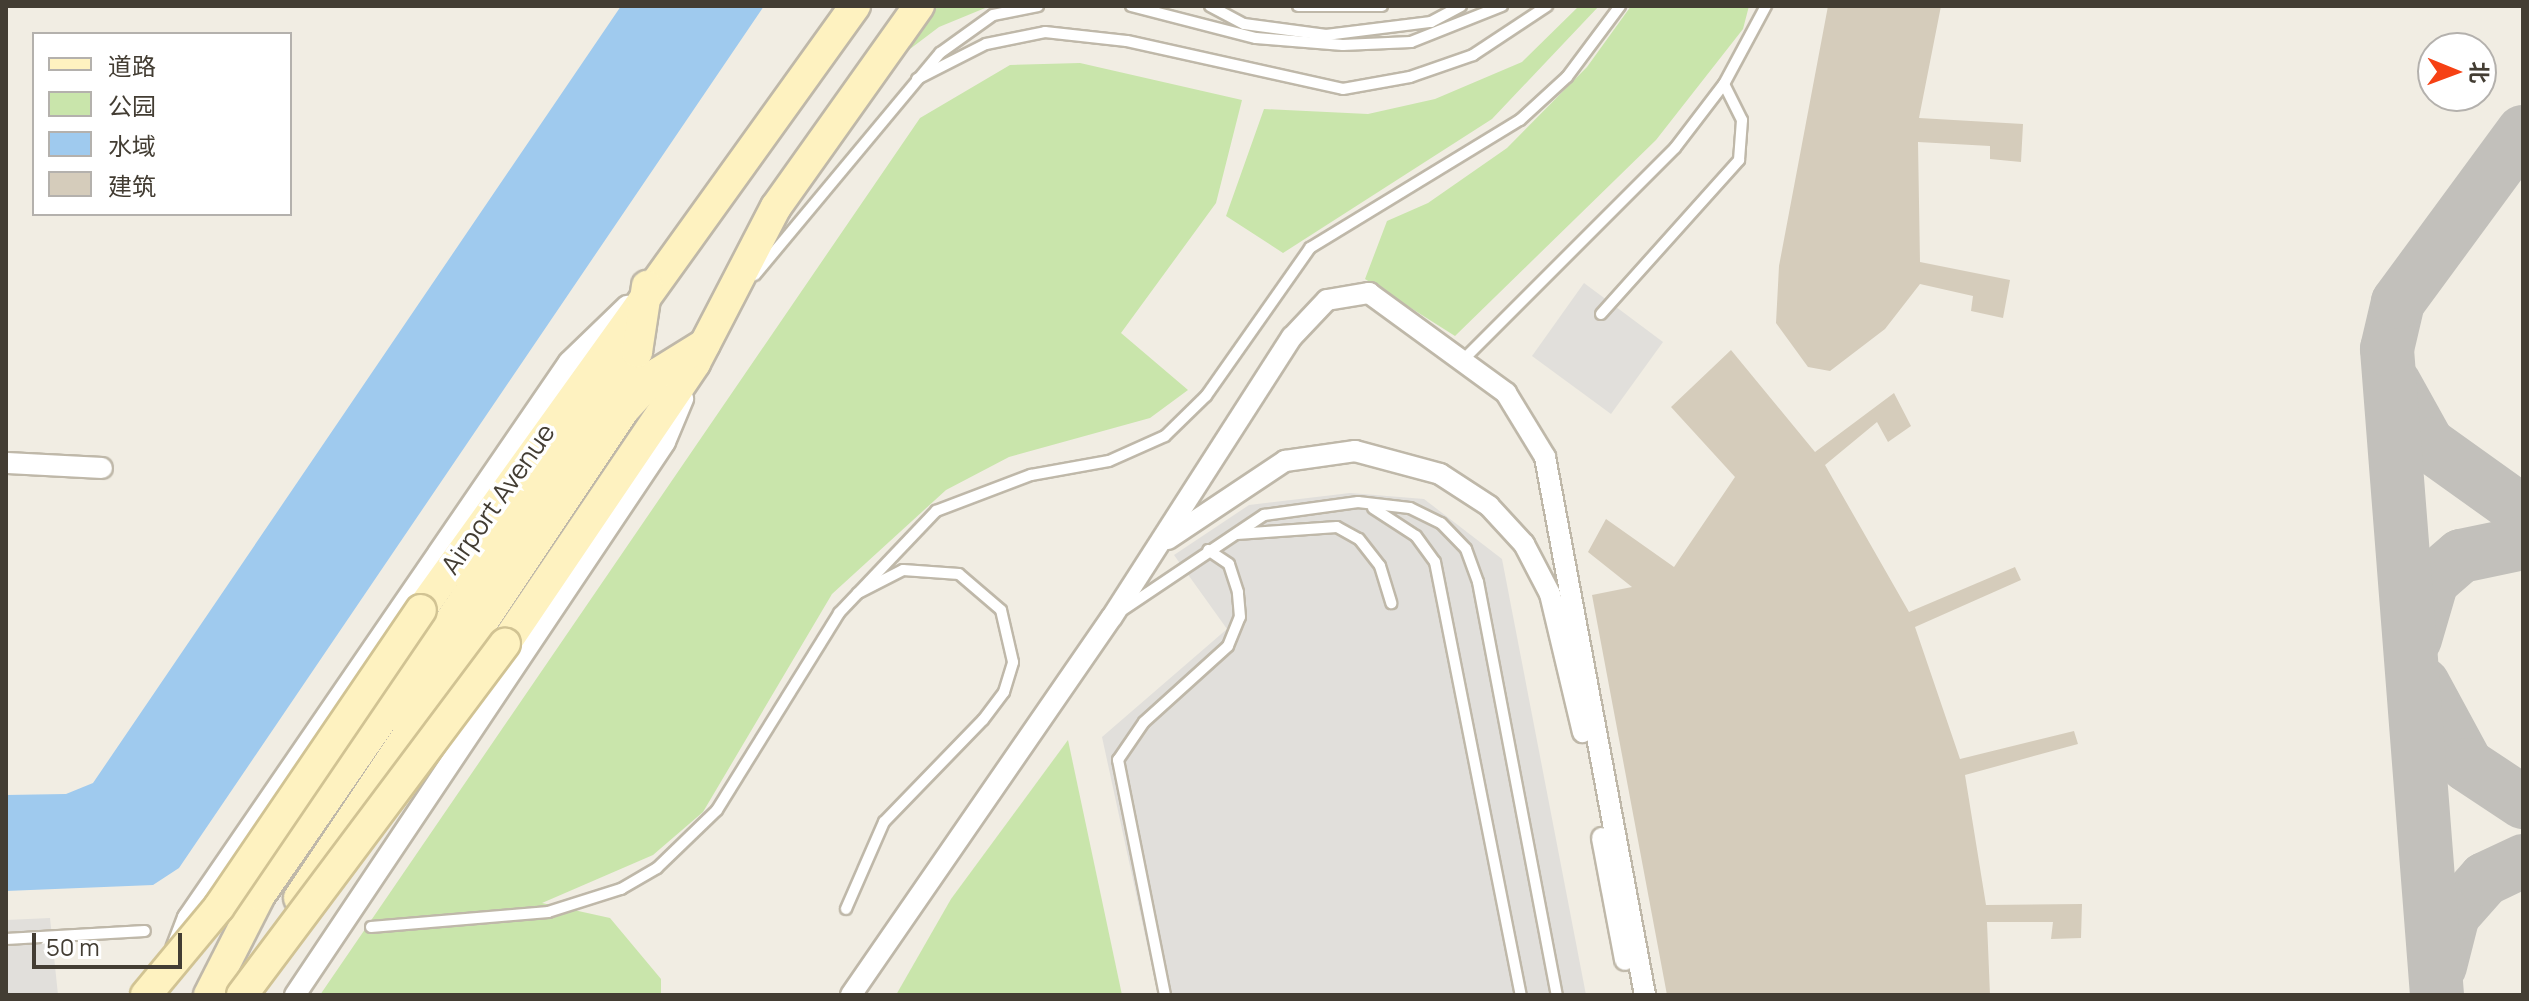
<!DOCTYPE html>
<meta charset="utf-8">
<style>
body{margin:0}
#map{position:relative;width:2529px;height:1001px;overflow:hidden;background:#f1ede3;font-family:Manrope,"Noto Sans SC",sans-serif}
div>[style]{position:absolute}
[style*='--x']{left:calc(var(--x)*1px);top:calc(var(--y)*1px);width:calc(var(--w)*1px);rotate:calc(var(--a)*1deg)}
.green>*{inset:0;background:#c9e5ab}
.parking>*{inset:0;background:#e1dfdb}
.water>*{inset:0;background:#9fcaee}
.taxiway>*{height:54px;margin:-27px;padding:0 27px;transform-origin:27px;border-radius:27px;background:#c2c0bb}
.building>*{inset:0;background:#d5ccbb}
.roads{filter:drop-shadow(2px 0 #bfb8a9) drop-shadow(-2px 0 #bfb8a9) drop-shadow(0 2px #bfb8a9) drop-shadow(0 -2px #bfb8a9)}
.service>*{height:10px;margin:-5px;padding:0 5px;transform-origin:5px;border-radius:5px;background:#fff}
.minor>*{height:20px;margin:-10px;padding:0 10px;transform-origin:10px;border-radius:10px;background:#fff}
.secondary>*{height:30px;margin:-15px;padding:0 15px;transform-origin:15px;border-radius:15px;background:#fef2c0}
.bridges{filter:drop-shadow(2px 0 #d1c393) drop-shadow(-2px 0 #d1c393) drop-shadow(0 2px #d1c393) drop-shadow(0 -2px #d1c393)}
.secondary-bridge>*{height:30px;margin:-15px;padding:0 15px;transform-origin:15px;border-radius:15px;background:#fef2c0}
span{translate:-50% -50%;white-space:nowrap;text-align:center;line-height:1.15;-webkit-text-stroke:7px #fff;paint-order:stroke}
.street-label{font-size:26px;color:#433d33}
.frame{position:absolute;inset:0;border:8px solid #433d33;pointer-events:none}
.legend{position:absolute;left:32px;top:32px;width:260px;height:184px;box-sizing:border-box;background:#fff;border:2px solid #b4b1ad;margin:0;padding:10px 14px;list-style:none;font-size:24px;color:#433d33}
.legend li{display:flex;align-items:center;gap:16px;height:40px}
.legend b{width:40px;border:2px solid #b4b1ad}
.north{position:absolute;left:2417px;top:32px;width:80px;height:80px;box-sizing:border-box;background:#fff;border:2px solid #b4b1ad;border-radius:50%;rotate:91deg;font-size:22px;font-weight:700;line-height:32px;text-align:center;color:#433d33}
.north::after{content:'';display:block;margin:auto;width:28px;height:36px;background:#f64114;clip-path:polygon(50% 0,100% 100%,50% 72%,0 100%)}
.scale{position:absolute;left:32px;top:933px;width:150px;height:36px;box-sizing:border-box;border:4px solid #433d33;border-top:0;padding-left:10px;font-size:24px;line-height:28px;white-space:nowrap;color:#433d33;-webkit-text-stroke:6px #fff;paint-order:stroke}
</style>
<div id="map">
<div class="green">
<div style="clip-path:polygon(936px 6px,990px 6px,939px 27px,902px 55px)"></div>
<div style="clip-path:polygon(1579px 6px,1599px 6px,1492px 119px,1283px 253px,1226px 216px,1264px 109px,1368px 114px,1435px 99px,1522px 62px)"></div>
<div style="clip-path:polygon(1631px 6px,1749px 6px,1743px 29px,1656px 140px,1455px 336px,1365px 279px,1387px 221px,1428px 203px,1507px 148px,1587px 67px)"></div>
<div style="clip-path:polygon(1080px 63px,1242px 100px,1216px 203px,1121px 333px,1188px 390px,1150px 418px,1009px 457px,946px 490px,832px 594px,703px 812px,653px 855px,542px 903px,610px 918px,661px 979px,661px 995px,320px 995px,920px 118px,1010px 65px)"></div>
<div style="clip-path:polygon(1068px 740px,1122px 995px,896px 995px,951px 899px)"></div>
</div>
<div class="parking">
<div style="clip-path:polygon(1584px 283px,1663px 342px,1611px 414px,1532px 356px)"></div>
<div style="clip-path:polygon(1350px 493px,1424px 499px,1502px 559px,1586px 995px,1158px 995px,1102px 737px,1227px 629px,1174px 555px,1249px 505px)"></div>
<div style="clip-path:polygon(50px 918px,58px 995px,6px 995px,6px 920px)"></div>
</div>
<div class="water">
<div style="clip-path:polygon(621px 6px,764px 6px,179px 868px,153px 885px,6px 891px,6px 795px,66px 794px,93px 783px)"></div>
</div>
<div class="taxiway">
<div style="--x:2394;--y:383;--w:70;--a:60.9"></div>
<div style="--x:2428;--y:444;--w:117;--a:35.6"></div>
<div style="--x:2415;--y:639;--w:60;--a:-73.7"></div>
<div style="--x:2432;--y:581;--w:38;--a:-41"></div>
<div style="--x:2461;--y:556;--w:63;--a:-11.8"></div>
<div style="--x:2423;--y:684;--w:92;--a:61.5"></div>
<div style="--x:2467;--y:765;--w:67;--a:33.5"></div>
<div style="--x:2440;--y:966;--w:53;--a:-75.7"></div>
<div style="--x:2453;--y:915;--w:48;--a:-48.4"></div>
<div style="--x:2485;--y:879;--w:42;--a:-25.3"></div>
<div style="--x:2437;--y:995;--w:648;--a:-94.43"></div>
<div style="--x:2387;--y:349;--w:48;--a:-76.8"></div>
<div style="--x:2398;--y:302;--w:211;--a:-53.7"></div>
</div>
<div class="building">
<div style="clip-path:polygon(1828px 6px,1941px 6px,1919px 118px,2023px 124px,2021px 162px,1990px 159px,1990px 146px,1918px 142px,1920px 262px,2010px 280px,2003px 318px,1971px 311px,1973px 296px,1920px 284px,1885px 329px,1830px 371px,1808px 367px,1776px 323px,1779px 266px)"></div>
<div style="clip-path:polygon(1731px 350px,1815px 452px,1894px 393px,1911px 426px,1888px 442px,1877px 422px,1825px 465px,1909px 612px,2015px 567px,2021px 580px,1915px 627px,1960px 759px,2074px 731px,2078px 744px,1965px 775px,1986px 905px,2082px 904px,2081px 938px,2051px 939px,2053px 922px,1987px 922px,1990px 995px,1667px 995px,1592px 595px,1632px 587px,1588px 552px,1606px 519px,1674px 567px,1735px 477px,1671px 407px)"></div>
</div>
<div class="roads">
<div class="service">
<div style="--x:1131;--y:6;--w:129;--a:14.4"></div>
<div style="--x:1256;--y:38;--w:87;--a:4.6"></div>
<div style="--x:1343;--y:45;--w:68;--a:-2.5"></div>
<div style="--x:1411;--y:42;--w:98;--a:-21.6"></div>
<div style="--x:1210;--y:6;--w:38;--a:28"></div>
<div style="--x:1244;--y:24;--w:83;--a:7.6"></div>
<div style="--x:1326;--y:35;--w:106;--a:-7.1"></div>
<div style="--x:1431;--y:22;--w:34;--a:-28"></div>
<div style="--x:1298;--y:6;--w:84;--a:0"></div>
<div style="--x:917;--y:79;--w:77;--a:-26.9"></div>
<div style="--x:986;--y:44;--w:60;--a:-11.5"></div>
<div style="--x:1045;--y:32;--w:82;--a:6.3"></div>
<div style="--x:1127;--y:41;--w:221;--a:12.5"></div>
<div style="--x:1343;--y:89;--w:68;--a:-10.2"></div>
<div style="--x:1410;--y:77;--w:67;--a:-19.2"></div>
<div style="--x:1473;--y:55;--w:89;--a:-33.5"></div>
<div style="--x:755;--y:275;--w:289;--a:-50.2"></div>
<div style="--x:940;--y:53;--w:65;--a:-35.6"></div>
<div style="--x:993;--y:15;--w:46;--a:-11.3"></div>
<div style="--x:1601;--y:314;--w:207;--a:-48.1"></div>
<div style="--x:1739;--y:160;--w:40;--a:-85.7"></div>
<div style="--x:1742;--y:120;--w:40;--a:-116.6"></div>
<div style="--x:1465;--y:358;--w:297;--a:-45"></div>
<div style="--x:1675;--y:148;--w:81;--a:-52.6"></div>
<div style="--x:1724;--y:84;--w:89;--a:-61.7"></div>
<div style="--x:1373;--y:508;--w:51;--a:33.1"></div>
<div style="--x:1416;--y:536;--w:32;--a:54"></div>
<div style="--x:1435;--y:562;--w:441;--a:78.8"></div>
<div style="--x:1237;--y:534;--w:100;--a:-4"></div>
<div style="--x:1337;--y:527;--w:25;--a:29"></div>
<div style="--x:1359;--y:539;--w:34;--a:52"></div>
<div style="--x:1380;--y:566;--w:39;--a:73"></div>
<div style="--x:1124;--y:609;--w:169;--a:-33.9"></div>
<div style="--x:1264;--y:515;--w:95;--a:-7.9"></div>
<div style="--x:1358;--y:502;--w:52;--a:6.6"></div>
<div style="--x:1410;--y:508;--w:34;--a:26"></div>
<div style="--x:1441;--y:523;--w:36;--a:46"></div>
<div style="--x:1466;--y:549;--w:35;--a:70"></div>
<div style="--x:1478;--y:582;--w:420;--a:79.2"></div>
<div style="--x:846;--y:909;--w:95;--a:-66.4"></div>
<div style="--x:884;--y:822;--w:142;--a:-45.9"></div>
<div style="--x:983;--y:720;--w:35;--a:-53"></div>
<div style="--x:1004;--y:692;--w:31;--a:-73"></div>
<div style="--x:1013;--y:662;--w:53;--a:-103"></div>
<div style="--x:1001;--y:610;--w:55;--a:-139.4"></div>
<div style="--x:959;--y:574;--w:56;--a:-175.9"></div>
<div style="--x:903;--y:570;--w:51;--a:152.9"></div>
<div style="--x:371;--y:927;--w:178;--a:-4.8"></div>
<div style="--x:548;--y:912;--w:77;--a:-17.5"></div>
<div style="--x:621;--y:889;--w:42;--a:-30.3"></div>
<div style="--x:657;--y:868;--w:83;--a:-44"></div>
<div style="--x:717;--y:810;--w:232;--a:-58.2"></div>
<div style="--x:839;--y:613;--w:141;--a:-46.4"></div>
<div style="--x:936;--y:511;--w:102;--a:-20.8"></div>
<div style="--x:1031;--y:475;--w:79;--a:-10.2"></div>
<div style="--x:1109;--y:461;--w:61;--a:-24.1"></div>
<div style="--x:1165;--y:436;--w:57;--a:-44.3"></div>
<div style="--x:1206;--y:396;--w:181;--a:-54.9"></div>
<div style="--x:1310;--y:248;--w:246;--a:-31.4"></div>
<div style="--x:1520;--y:120;--w:64;--a:-42.5"></div>
<div style="--x:1567;--y:77;--w:89;--a:-53.3"></div>
<div style="--x:6;--y:939;--w:139;--a:-3.3"></div>
<div style="--x:1165;--y:995;--w:240;--a:-101.3"></div>
<div style="--x:1118;--y:760;--w:46;--a:-55.6"></div>
<div style="--x:1144;--y:722;--w:113;--a:-42.1"></div>
<div style="--x:1228;--y:646;--w:31;--a:-68"></div>
<div style="--x:1240;--y:617;--w:25;--a:-95"></div>
<div style="--x:1238;--y:592;--w:29;--a:-108"></div>
<div style="--x:1229;--y:564;--w:25;--a:-146"></div>
</div>
<div class="minor">
<div style="--x:6;--y:463;--w:96;--a:3"></div>
<div style="--x:1168;--y:539;--w:141;--a:-33.7"></div>
<div style="--x:1285;--y:461;--w:71;--a:-8.1"></div>
<div style="--x:1355;--y:451;--w:88;--a:15.1"></div>
<div style="--x:1440;--y:474;--w:59;--a:33.1"></div>
<div style="--x:1489;--y:506;--w:52;--a:47.4"></div>
<div style="--x:1524;--y:544;--w:56;--a:62.5"></div>
<div style="--x:1550;--y:594;--w:142;--a:76.6"></div>
<div style="--x:1602;--y:838;--w:124;--a:79.3"></div>
<div style="--x:176;--y:949;--w:33;--a:-69"></div>
<div style="--x:188;--y:918;--w:674;--a:-55.58"></div>
<div style="--x:569;--y:362;--w:81;--a:-44"></div>
<div style="--x:295;--y:995;--w:665;--a:-56.21"></div>
<div style="--x:665;--y:442;--w:47;--a:-67.3"></div>
<div style="--x:851;--y:995;--w:459;--a:-55.4"></div>
<div style="--x:1112;--y:617;--w:333;--a:-57.3"></div>
<div style="--x:1292;--y:337;--w:51;--a:-46.6"></div>
<div style="--x:1327;--y:300;--w:43;--a:-9.5"></div>
<div style="--x:1369;--y:293;--w:170;--a:36.1"></div>
<div style="--x:1506;--y:393;--w:75;--a:58.6"></div>
<div style="--x:1545;--y:457;--w:547;--a:79.47"></div>
</div>
<div class="secondary">
<div style="--x:421;--y:610;--w:744;--a:-54.3"></div>
<div style="--x:505;--y:644;--w:339;--a:-55.9"></div>
<div style="--x:695;--y:363;--w:176;--a:-62.6"></div>
<div style="--x:776;--y:207;--w:247;--a:-54.6"></div>
<div style="--x:299;--y:898;--w:586;--a:-56.34"></div>
<div style="--x:624;--y:410;--w:50;--a:-47.4"></div>
<div style="--x:658;--y:373;--w:55;--a:-31.7"></div>
<div style="--x:209;--y:995;--w:112;--a:-63"></div>
<div style="--x:260;--y:895;--w:661;--a:-55.23"></div>
<div style="--x:637;--y:352;--w:67;--a:-81.4"></div>
</div>
</div>
<div class="bridges">
<div class="secondary-bridge">
<div style="--x:146;--y:995;--w:114;--a:-50.3"></div>
<div style="--x:219;--y:907;--w:359;--a:-55.8"></div>
<div style="--x:242;--y:995;--w:439;--a:-53.2"></div>
</div>
</div>
<div class="street-label">
<span style="left:498px;top:499px;rotate:-55deg">Airport Avenue</span>
</div>
<div class="frame"></div>
<ul class="legend">
<li><b style="height:10px;background:#fef2c0"></b>道路</li>
<li><b style="height:22px;background:#c9e5ab"></b>公园</li>
<li><b style="height:22px;background:#9fcaee"></b>水域</li>
<li><b style="height:22px;background:#d5ccbb"></b>建筑</li>
</ul>
<div class="north">北</div>
<div class="scale">50 m</div>
</div>
